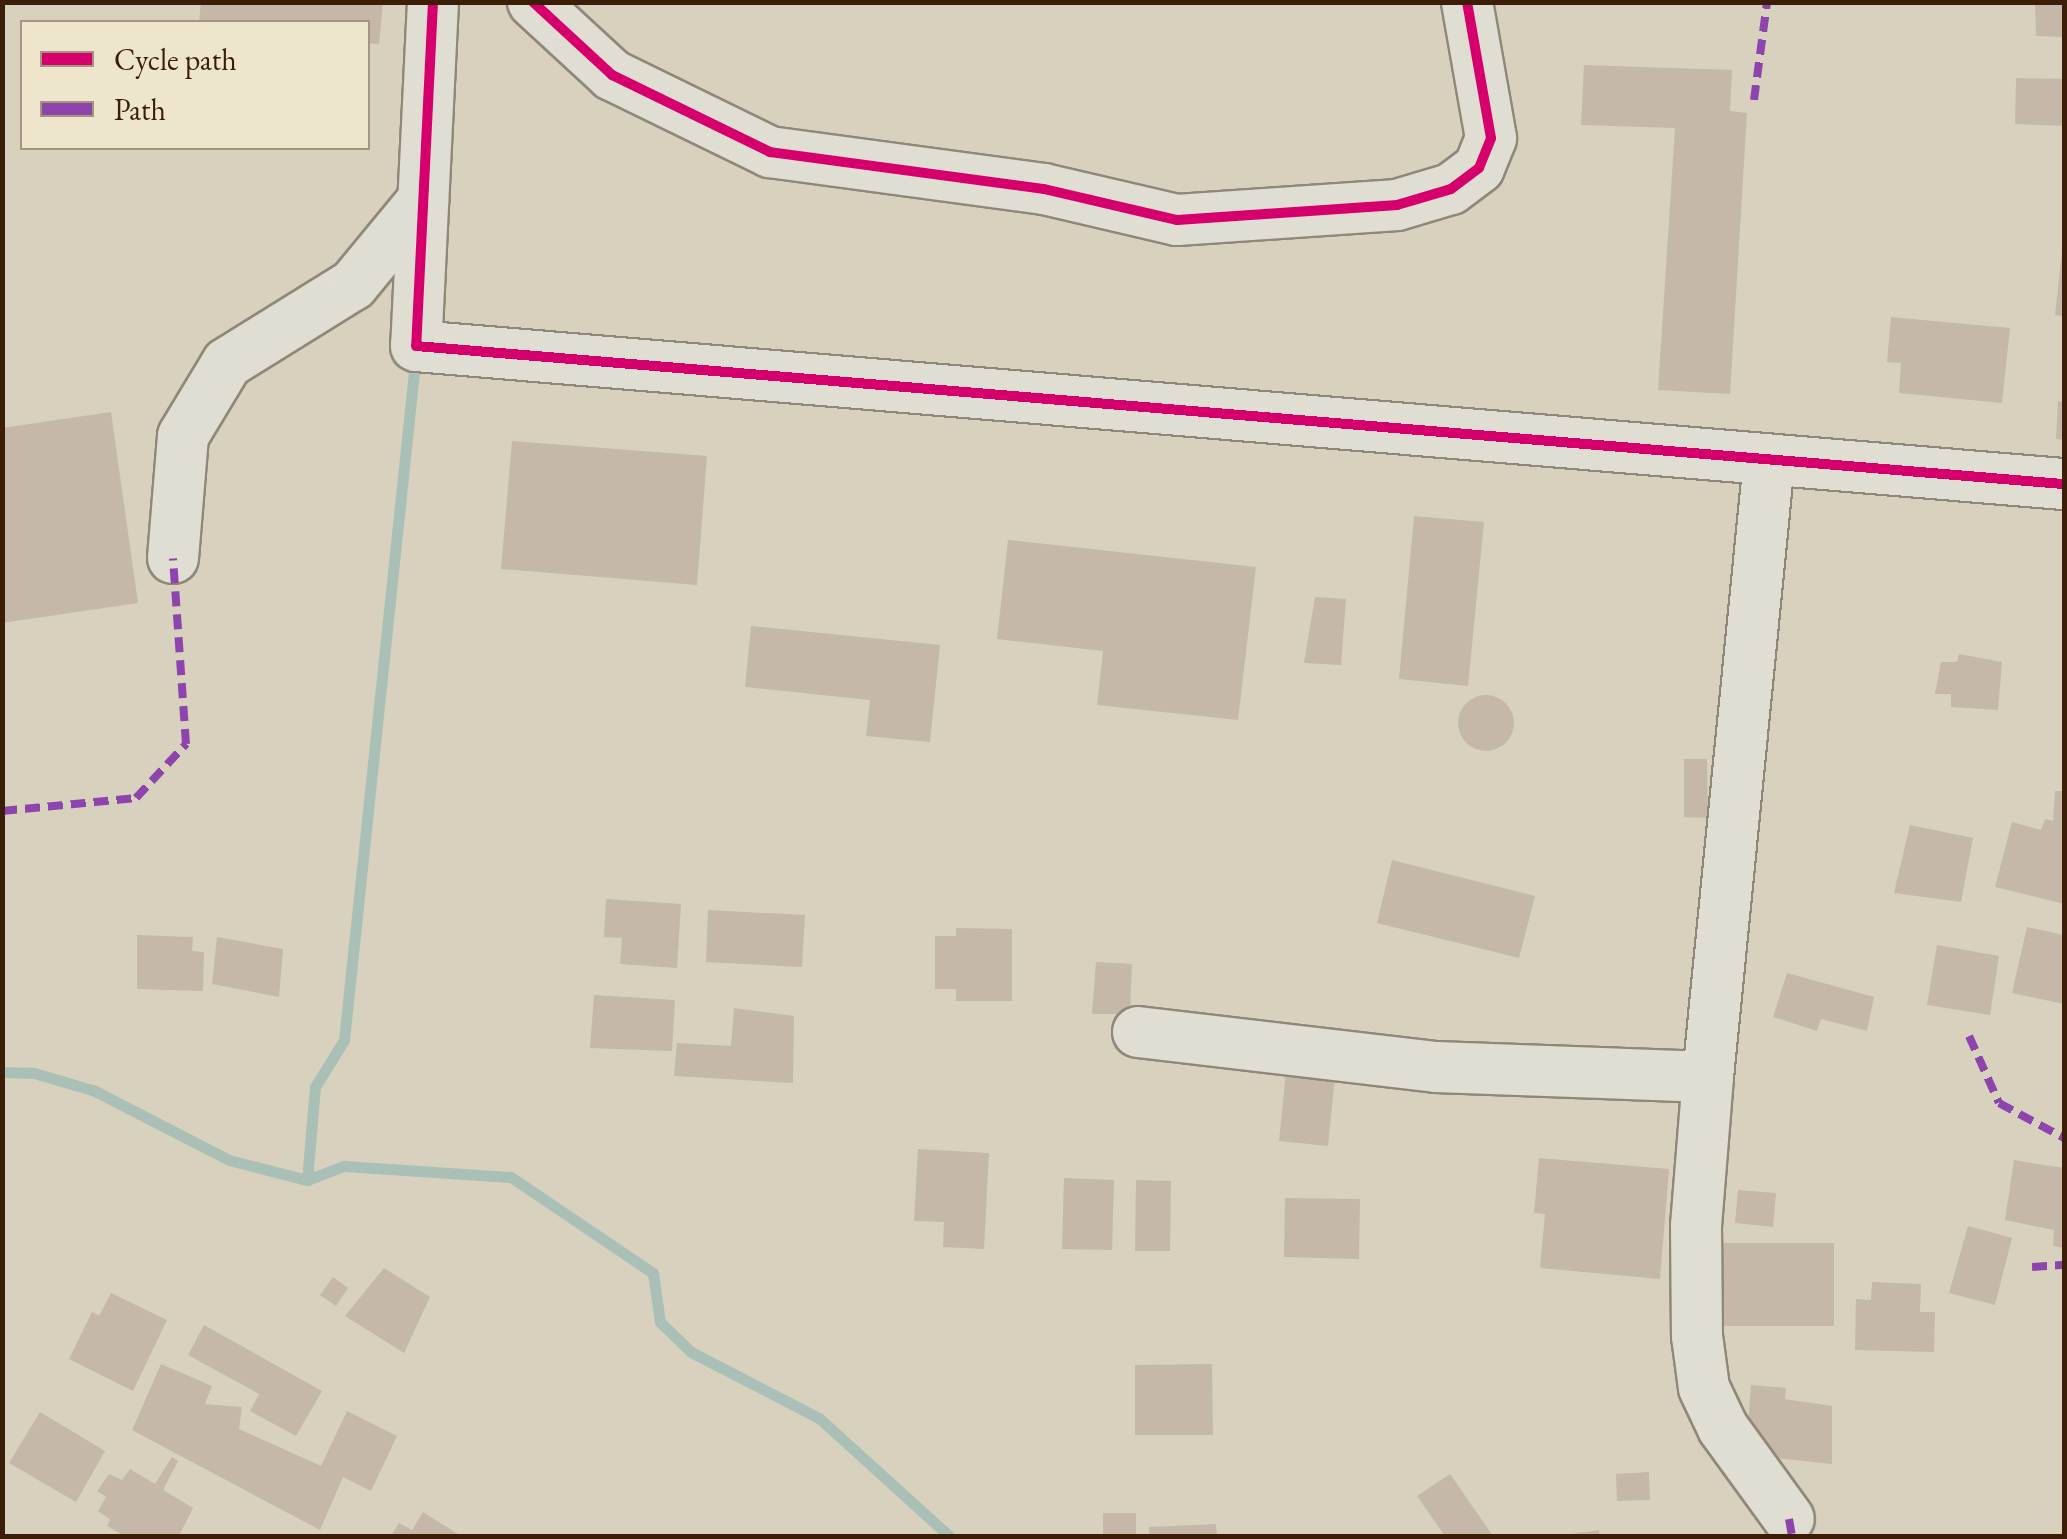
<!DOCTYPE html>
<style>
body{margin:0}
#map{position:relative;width:2067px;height:1539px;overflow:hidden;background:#d8d1bd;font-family:"EB Garamond",serif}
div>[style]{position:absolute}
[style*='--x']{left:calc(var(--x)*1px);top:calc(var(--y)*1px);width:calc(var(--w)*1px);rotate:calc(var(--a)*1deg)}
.stream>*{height:11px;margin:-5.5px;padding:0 5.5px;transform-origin:5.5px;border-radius:5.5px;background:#aac0b6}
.building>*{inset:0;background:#c5b8a8}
.round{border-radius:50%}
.roads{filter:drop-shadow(2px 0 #8f887a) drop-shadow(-2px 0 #8f887a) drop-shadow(0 2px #8f887a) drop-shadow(0 -2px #8f887a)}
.minor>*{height:50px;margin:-25px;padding:0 25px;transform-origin:25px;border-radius:25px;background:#e0ddd3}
.quiet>*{height:8px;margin-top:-4px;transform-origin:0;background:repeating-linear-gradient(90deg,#8e44ad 0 15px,transparent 0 23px)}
.cycleway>*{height:10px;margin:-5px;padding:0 5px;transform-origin:5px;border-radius:5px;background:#d6006c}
span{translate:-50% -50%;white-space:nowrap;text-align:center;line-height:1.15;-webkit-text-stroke:10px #ede5cc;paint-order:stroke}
.frame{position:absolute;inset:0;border:5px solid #3b1d08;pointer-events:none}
.legend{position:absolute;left:20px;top:20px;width:350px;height:130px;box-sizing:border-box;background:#ede5cc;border:2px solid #a6957e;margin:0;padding:12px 18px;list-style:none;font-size:30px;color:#3b1d08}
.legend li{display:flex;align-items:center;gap:20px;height:50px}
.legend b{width:50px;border:2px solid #a6957e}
</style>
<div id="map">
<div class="stream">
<div style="--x:2;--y:1072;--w:32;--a:2"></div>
<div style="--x:34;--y:1073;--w:64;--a:16.4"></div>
<div style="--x:95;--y:1091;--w:151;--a:27.2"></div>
<div style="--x:229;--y:1160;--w:81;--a:14.4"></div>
<div style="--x:307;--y:1180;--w:93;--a:-85.1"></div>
<div style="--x:315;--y:1087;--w:55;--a:-58.3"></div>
<div style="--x:344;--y:1040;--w:672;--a:-84.02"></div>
<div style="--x:307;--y:1180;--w:40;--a:-21"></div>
<div style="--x:344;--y:1166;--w:167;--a:3.8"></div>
<div style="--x:511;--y:1177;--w:171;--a:34.1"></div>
<div style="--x:653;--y:1273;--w:49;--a:81.9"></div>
<div style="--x:660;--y:1322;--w:43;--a:44.1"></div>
<div style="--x:691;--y:1352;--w:144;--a:27.3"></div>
<div style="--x:819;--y:1418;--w:176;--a:42.2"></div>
</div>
<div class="building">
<div style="clip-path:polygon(201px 2px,383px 2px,379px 44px,368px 43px,368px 22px,199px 22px)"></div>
<div style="clip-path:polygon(2035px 2px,2064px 2px,2064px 37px,2036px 36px)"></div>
<div style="clip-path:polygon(1584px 65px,1732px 70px,1730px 111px,1747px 113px,1730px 394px,1658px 390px,1675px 128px,1581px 125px)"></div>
<div style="clip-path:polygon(2016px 78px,2064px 79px,2064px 126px,2015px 124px)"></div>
<div style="clip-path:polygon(2062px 252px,2064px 252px,2064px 316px,2055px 315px)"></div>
<div style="clip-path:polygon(1891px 317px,2010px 328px,2002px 403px,1899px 393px,1901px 363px,1887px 362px)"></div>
<div style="clip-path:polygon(2058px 401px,2064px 402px,2064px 440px,2056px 439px)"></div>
<div style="clip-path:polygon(111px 412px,138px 603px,2px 623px,2px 428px)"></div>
<div style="clip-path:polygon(512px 441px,707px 456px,697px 585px,501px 569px)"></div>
<div style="clip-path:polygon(1414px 516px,1484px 522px,1468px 686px,1399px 679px)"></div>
<div style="clip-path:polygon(1008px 540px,1256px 567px,1238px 720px,1097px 705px,1103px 651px,997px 639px)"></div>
<div style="clip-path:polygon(1315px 597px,1346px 599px,1341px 665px,1304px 663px)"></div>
<div style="clip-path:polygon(751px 626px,940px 645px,930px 742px,866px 736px,870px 700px,745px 687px)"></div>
<div style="clip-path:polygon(1959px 654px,2002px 662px,1998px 710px,1951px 707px,1951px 694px,1935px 694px,1941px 662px,1957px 662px)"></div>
<div class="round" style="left:1458px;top:695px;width:56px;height:56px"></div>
<div style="clip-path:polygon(1684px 759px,1707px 759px,1708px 818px,1684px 817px)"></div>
<div style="clip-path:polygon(2055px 791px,2064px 791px,2064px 904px,1995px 887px,2012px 822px,2041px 830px,2045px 819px,2053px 821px)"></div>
<div style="clip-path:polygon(1910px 825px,1973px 838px,1961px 902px,1894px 893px)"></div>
<div style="clip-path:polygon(1392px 860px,1535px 896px,1519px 958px,1377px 923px)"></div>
<div style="clip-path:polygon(606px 899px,681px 904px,677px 968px,620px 964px,622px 938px,604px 937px)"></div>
<div style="clip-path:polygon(708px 910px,805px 915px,802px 967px,706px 962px)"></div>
<div style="clip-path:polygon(2027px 927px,2064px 935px,2064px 1004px,2012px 993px)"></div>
<div style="clip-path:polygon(956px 928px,1012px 929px,1012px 1001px,956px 1001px,956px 989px,935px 989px,935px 936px,956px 936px)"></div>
<div style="clip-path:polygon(137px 935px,193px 937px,192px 951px,204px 952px,203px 991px,137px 989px)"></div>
<div style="clip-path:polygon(217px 937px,283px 949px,279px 997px,212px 984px)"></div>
<div style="clip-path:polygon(1937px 945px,1999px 956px,1990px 1015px,1927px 1005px)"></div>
<div style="clip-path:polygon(1096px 962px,1132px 964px,1130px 1014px,1092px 1014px)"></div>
<div style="clip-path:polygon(1787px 973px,1874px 997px,1867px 1031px,1821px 1019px,1817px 1031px,1773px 1017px)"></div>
<div style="clip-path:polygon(594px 995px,675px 1000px,672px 1051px,590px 1048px)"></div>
<div style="clip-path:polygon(734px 1008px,794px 1016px,793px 1083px,674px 1076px,677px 1043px,731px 1046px)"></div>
<div style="clip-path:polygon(1287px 1062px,1336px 1067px,1328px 1146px,1279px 1141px)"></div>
<div style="clip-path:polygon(918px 1149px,989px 1153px,984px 1249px,943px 1247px,944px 1222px,914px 1221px)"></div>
<div style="clip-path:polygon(1539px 1158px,1669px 1169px,1660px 1279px,1540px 1268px,1545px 1214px,1534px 1213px)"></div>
<div style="clip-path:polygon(2014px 1160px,2064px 1168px,2064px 1248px,2053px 1246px,2054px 1230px,2005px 1220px)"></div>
<div style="clip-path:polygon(1064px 1178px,1114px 1180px,1112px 1250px,1062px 1249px)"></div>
<div style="clip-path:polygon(1136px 1180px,1171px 1181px,1170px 1251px,1135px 1251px)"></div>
<div style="clip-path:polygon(1738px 1190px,1776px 1193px,1773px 1227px,1735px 1223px)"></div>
<div style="clip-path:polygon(1285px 1198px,1360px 1199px,1359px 1259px,1284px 1257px)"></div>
<div style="clip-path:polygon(1968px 1226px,2012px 1238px,1995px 1305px,1949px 1293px)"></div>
<div style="clip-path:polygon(1722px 1243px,1834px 1243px,1834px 1326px,1722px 1326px)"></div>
<div style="clip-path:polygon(384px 1268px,430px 1297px,404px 1353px,345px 1316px)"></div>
<div style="clip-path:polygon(333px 1277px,348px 1288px,336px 1306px,320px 1295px)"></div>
<div style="clip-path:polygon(1872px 1282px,1921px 1284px,1920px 1312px,1935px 1312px,1934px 1352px,1855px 1350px,1856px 1299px,1871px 1300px)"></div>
<div style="clip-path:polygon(111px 1293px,167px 1320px,133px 1391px,69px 1359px,92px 1312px,99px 1316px)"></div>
<div style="clip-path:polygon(204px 1325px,322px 1391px,296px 1436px,250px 1411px,259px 1394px,188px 1355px)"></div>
<div style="clip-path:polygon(161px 1364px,212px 1386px,205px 1404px,242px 1407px,239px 1429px,321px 1466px,347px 1411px,397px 1436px,371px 1491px,343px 1477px,320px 1530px,132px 1430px)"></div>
<div style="clip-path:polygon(1212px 1364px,1213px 1435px,1135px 1435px,1135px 1365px)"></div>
<div style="clip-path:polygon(1751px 1385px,1786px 1388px,1785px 1399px,1832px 1406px,1832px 1464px,1746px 1455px)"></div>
<div style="clip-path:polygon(40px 1412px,105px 1451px,76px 1502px,9px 1463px)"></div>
<div style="clip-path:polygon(172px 1457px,178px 1461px,163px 1490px,193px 1508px,179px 1536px,124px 1536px,107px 1526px,110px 1519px,98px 1511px,106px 1497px,97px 1491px,109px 1474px,122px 1480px,130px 1469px,155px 1484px)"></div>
<div style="clip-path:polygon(1649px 1472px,1650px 1500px,1617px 1501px,1616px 1474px)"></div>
<div style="clip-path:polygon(1450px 1474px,1493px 1536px,1445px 1536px,1417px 1496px)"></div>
<div style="clip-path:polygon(423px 1512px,461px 1536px,391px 1536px,399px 1523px,412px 1530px)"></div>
<div style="clip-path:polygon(1103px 1513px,1136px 1513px,1136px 1536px,1103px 1536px)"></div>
<div style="clip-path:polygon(1216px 1524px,1217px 1536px,1149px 1536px,1149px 1527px)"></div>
<div style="clip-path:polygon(1599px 1530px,1600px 1536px,1573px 1536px,1572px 1534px)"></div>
</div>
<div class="roads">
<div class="minor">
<div style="--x:433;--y:2;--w:344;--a:92.8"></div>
<div style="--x:416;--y:346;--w:1654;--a:4.79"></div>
<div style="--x:533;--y:2;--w:108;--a:42.7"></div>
<div style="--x:612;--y:75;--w:176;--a:26"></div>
<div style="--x:770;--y:152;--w:276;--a:7.7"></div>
<div style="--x:1044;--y:189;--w:137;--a:13.1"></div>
<div style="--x:1177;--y:220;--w:221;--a:-3.9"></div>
<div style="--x:1397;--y:205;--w:56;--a:-16.5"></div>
<div style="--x:1451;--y:189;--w:35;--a:-37"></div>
<div style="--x:1479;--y:168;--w:32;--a:-68"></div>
<div style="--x:1491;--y:138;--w:138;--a:-100"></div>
<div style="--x:1769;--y:461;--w:619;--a:95.66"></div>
<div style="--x:1708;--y:1077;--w:148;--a:94.6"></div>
<div style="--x:1696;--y:1225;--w:111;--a:89.5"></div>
<div style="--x:1697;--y:1336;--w:52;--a:82.3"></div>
<div style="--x:1704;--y:1388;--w:44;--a:64.6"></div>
<div style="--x:1723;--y:1428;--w:112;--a:54"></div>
<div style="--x:173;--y:558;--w:122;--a:-85.3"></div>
<div style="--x:183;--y:436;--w:85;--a:-58.9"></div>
<div style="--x:227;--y:363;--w:148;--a:-31.8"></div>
<div style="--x:353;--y:285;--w:110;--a:-50.5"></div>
<div style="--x:1138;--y:1032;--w:300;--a:6.7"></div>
<div style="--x:1436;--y:1067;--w:272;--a:2.1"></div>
</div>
</div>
<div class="quiet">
<div style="--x:1754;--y:100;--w:99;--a:-82.4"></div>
<div style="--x:2;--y:811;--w:135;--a:-5.5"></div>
<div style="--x:136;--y:798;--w:74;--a:-47.2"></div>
<div style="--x:186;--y:744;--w:186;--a:-94"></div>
<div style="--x:1969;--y:1036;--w:73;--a:65.9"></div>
<div style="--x:1999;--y:1103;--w:74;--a:28.3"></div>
<div style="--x:2032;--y:1267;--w:32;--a:-4"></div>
<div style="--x:1789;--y:1519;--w:17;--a:80"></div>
</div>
<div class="cycleway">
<div style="--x:433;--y:2;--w:344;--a:92.8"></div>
<div style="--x:416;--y:346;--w:1654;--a:4.79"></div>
<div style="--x:533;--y:2;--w:108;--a:42.7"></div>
<div style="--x:612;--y:75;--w:176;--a:26"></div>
<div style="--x:770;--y:152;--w:276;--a:7.7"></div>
<div style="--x:1044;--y:189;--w:137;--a:13.1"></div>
<div style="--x:1177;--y:220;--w:221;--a:-3.9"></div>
<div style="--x:1397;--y:205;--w:56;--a:-16.5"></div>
<div style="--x:1451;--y:189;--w:35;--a:-37"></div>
<div style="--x:1479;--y:168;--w:32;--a:-68"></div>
<div style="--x:1491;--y:138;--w:138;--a:-100"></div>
</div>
<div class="frame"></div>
<ul class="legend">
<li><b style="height:12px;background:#d6006c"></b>Cycle path</li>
<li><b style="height:12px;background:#8e44ad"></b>Path</li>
</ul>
</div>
